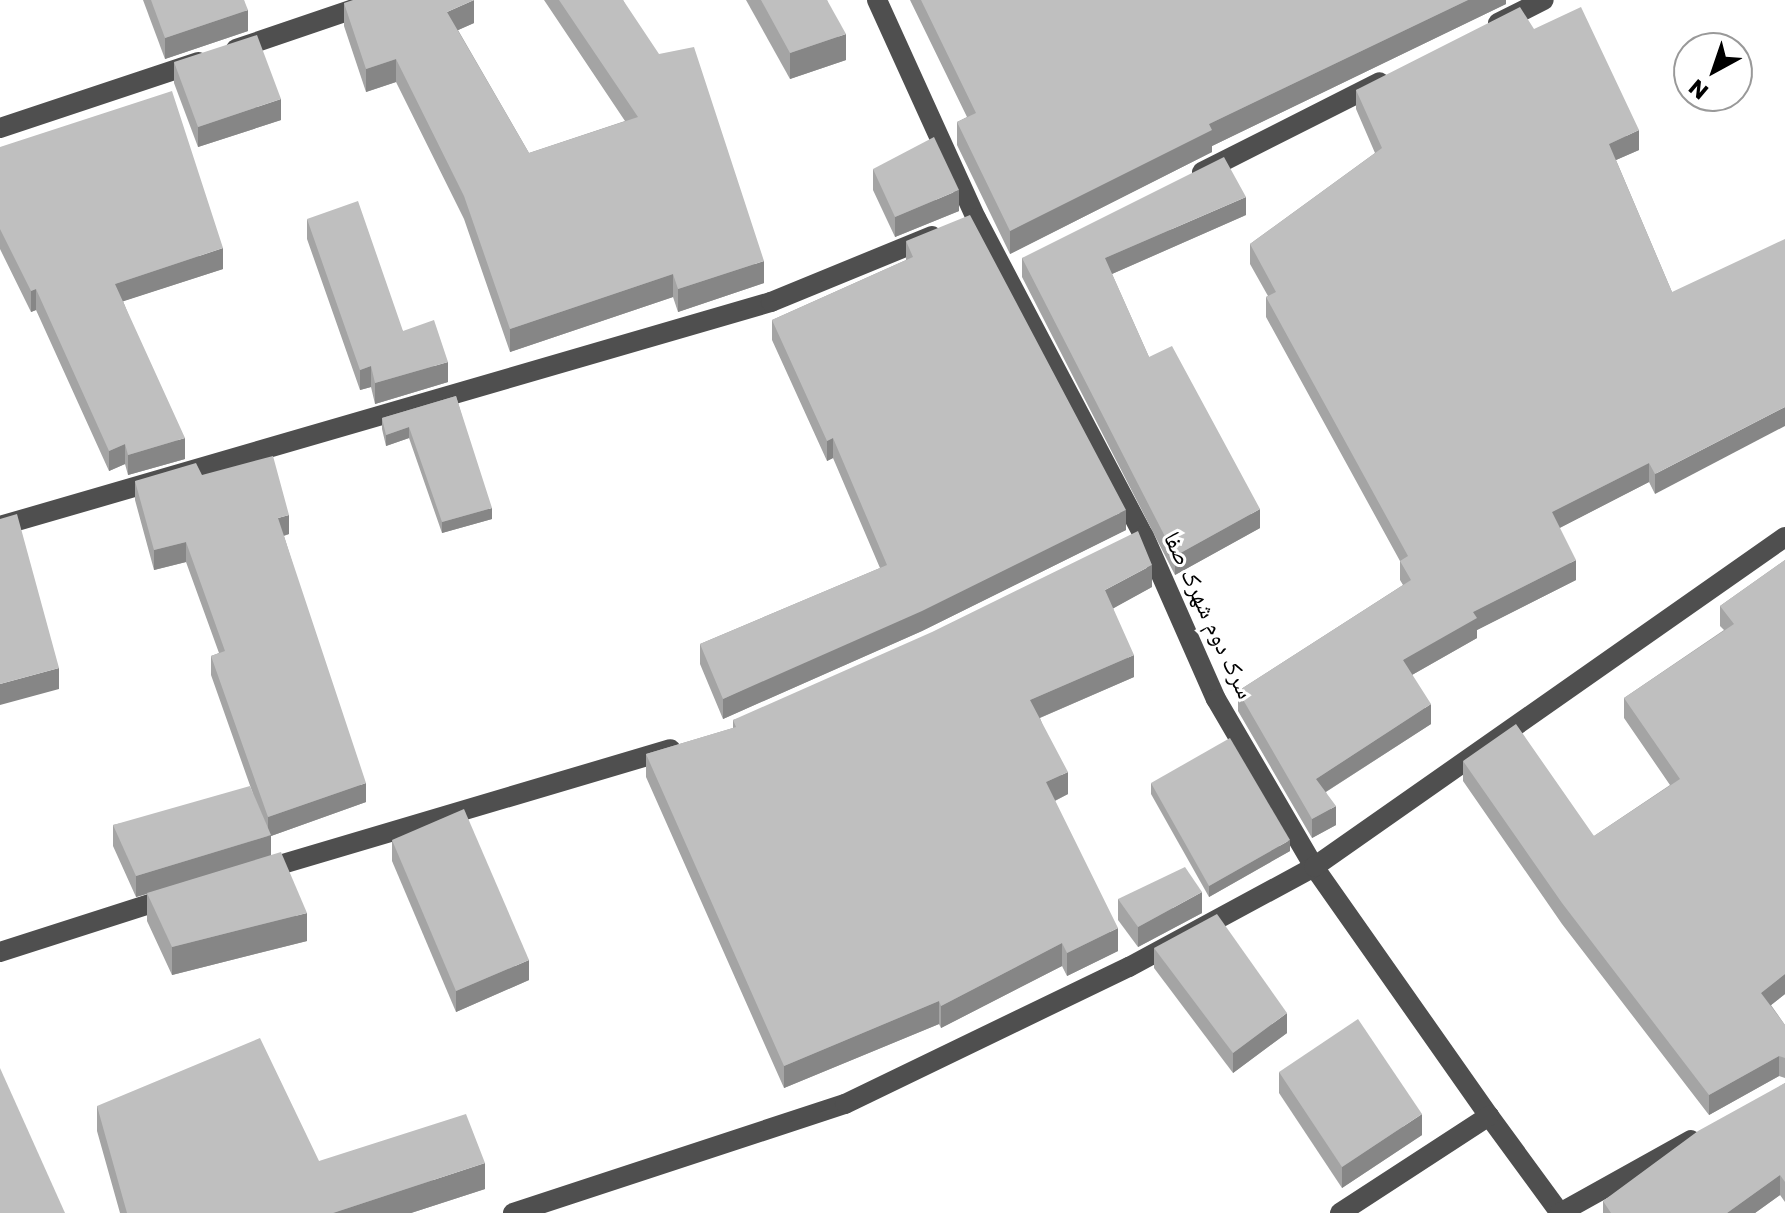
<!DOCTYPE html>
<meta charset="utf-8">
<style>
body{margin:0}
#map{position:relative;width:1785px;height:1213px;overflow:hidden;background:#fff;font-family:Poppins,"Noto Naskh Arabic",sans-serif}
div>[style]{position:absolute}
[style*='--x']{left:calc(var(--x)*1px);top:calc(var(--y)*1px);width:calc(var(--w)*1px);rotate:calc(var(--a)*1deg)}
.minor>*{height:20px;margin:-10px;padding:0 10px;transform-origin:10px;border-radius:10px;background:#4f4f4f}
.wall>*{inset:0;background:#a4a4a4}
.shaded-wall>*{inset:0;background:#868686}
.building>*{inset:0;background:#bfbfbf}
span{translate:-50% -50%;white-space:nowrap;text-align:center;line-height:1.15;-webkit-text-stroke:6px #fff;paint-order:stroke}
.street-label{font-size:24px;color:#000}
.north{position:absolute;left:1673px;top:32px;width:80px;height:80px;box-sizing:border-box;background:#fff;border:2px solid #999;border-radius:50%;rotate:220deg;font-size:22px;font-weight:700;line-height:32px;text-align:center;color:#000}
.north::after{content:'';display:block;margin:auto;width:28px;height:36px;background:#000;clip-path:polygon(50% 0,100% 100%,50% 72%,0 100%)}
</style>
<div id="map">
<div class="minor">
<div style="--x:877;--y:0;--w:239;--a:65.6"></div>
<div style="--x:976;--y:218;--w:360;--a:62.2"></div>
<div style="--x:1144;--y:536;--w:178;--a:66.2"></div>
<div style="--x:1216;--y:699;--w:194;--a:59.7"></div>
<div style="--x:1314;--y:867;--w:304;--a:54.9"></div>
<div style="--x:1489;--y:1116;--w:120;--a:53.8"></div>
<div style="--x:1560;--y:1213;--w:150;--a:-29.1"></div>
<div style="--x:1498;--y:23;--w:51;--a:-26.6"></div>
<div style="--x:236;--y:49;--w:152;--a:-18.8"></div>
<div style="--x:0;--y:128;--w:209;--a:-18.4"></div>
<div style="--x:1202;--y:172;--w:199;--a:-26.8"></div>
<div style="--x:0;--y:526;--w:803;--a:-16.2"></div>
<div style="--x:771;--y:302;--w:174;--a:-22.3"></div>
<div style="--x:259;--y:871;--w:429;--a:-16.5"></div>
<div style="--x:0;--y:952;--w:180;--a:-17.8"></div>
<div style="--x:513;--y:1213;--w:349;--a:-18.2"></div>
<div style="--x:845;--y:1104;--w:315;--a:-25.8"></div>
<div style="--x:1129;--y:967;--w:210;--a:-28.4"></div>
<div style="--x:1314;--y:867;--w:575;--a:-35.02"></div>
<div style="--x:1340;--y:1213;--w:178;--a:-33.1"></div>
</div>
<div class="wall">
<div style="clip-path:polygon(143px 0,244px 0,248px 31px,165px 59px)"></div>
<div style="clip-path:polygon(544px 0,623px 0,764px 283px,678px 312px,673px 297px,510px 352px,464px 219px,396px 82px,366px 92px,344px 26px,344px 3px,474px 23px,458px 30px,529px 153px,625px 121px)"></div>
<div style="clip-path:polygon(746px 0,827px 0,846px 60px,790px 79px)"></div>
<div style="clip-path:polygon(910px 0,1506px 0,1506px 4px,1212px 146px,1212px 152px,1010px 254px,957px 145px,957px 122px,967px 117px)"></div>
<div style="clip-path:polygon(1534px 29px,1639px 150px,1616px 160px,1672px 292px,1655px 494px,1649px 482px,1559px 528px,1576px 580px,1477px 630px,1477px 638px,1412px 675px,1431px 724px,1326px 792px,1336px 825px,1312px 838px,1238px 711px,1238px 691px,1403px 585px,1400px 580px,1400px 561px,1266px 317px,1266px 297px,1268px 296px,1250px 264px,1250px 244px,1375px 153px,1356px 109px,1356px 90px)"></div>
<div style="clip-path:polygon(174px 62px,281px 120px,198px 147px,174px 83px)"></div>
<div style="clip-path:polygon(0 147px,223px 269px,123px 301px,185px 459px,128px 475px,125px 464px,109px 471px,36px 310px,31px 312px,0 249px)"></div>
<div style="clip-path:polygon(873px 169px,959px 211px,895px 237px,873px 190px)"></div>
<div style="clip-path:polygon(1246px 215px,1112px 274px,1149px 357px,1260px 528px,1175px 575px,1022px 277px,1022px 258px)"></div>
<div style="clip-path:polygon(307px 219px,403px 331px,448px 382px,375px 404px,371px 387px,360px 390px,307px 239px)"></div>
<div style="clip-path:polygon(906px 241px,1126px 530px,922px 631px,723px 719px,700px 664px,700px 644px,880px 568px,833px 458px,827px 461px,772px 340px,772px 320px,906px 260px)"></div>
<div style="clip-path:polygon(456px 396px,492px 519px,442px 533px,409px 438px,386px 446px,382px 429px,382px 418px)"></div>
<div style="clip-path:polygon(202px 475px,289px 534px,284px 536px,366px 802px,271px 836px,271px 855px,307px 941px,172px 975px,147px 921px,147px 894px,136px 897px,113px 846px,113px 825px,253px 794px,211px 675px,211px 656px,219px 653px,186px 562px,154px 570px,135px 500px,135px 481px)"></div>
<div style="clip-path:polygon(1785px 560px,1785px 994px,1771px 1005px,1785px 1025px,1785px 1078px,1779px 1076px,1709px 1115px,1562px 924px,1463px 781px,1463px 761px,1594px 836px,1670px 785px,1624px 718px,1624px 698px,1724px 630px,1720px 626px,1720px 606px)"></div>
<div style="clip-path:polygon(1152px 587px,1113px 608px,1134px 677px,1040px 718px,1068px 794px,1055px 801px,1118px 951px,1067px 976px,1062px 966px,941px 1028px,939px 1024px,784px 1088px,646px 777px,646px 754px,733px 728px,733px 720px)"></div>
<div style="clip-path:polygon(1151px 783px,1290px 851px,1209px 897px,1151px 794px)"></div>
<div style="clip-path:polygon(392px 840px,529px 980px,456px 1012px,392px 861px)"></div>
<div style="clip-path:polygon(1118px 899px,1202px 913px,1138px 947px,1118px 920px)"></div>
<div style="clip-path:polygon(1154px 948px,1287px 1033px,1233px 1073px,1154px 968px)"></div>
<div style="clip-path:polygon(1279px 1072px,1422px 1135px,1342px 1188px,1279px 1093px)"></div>
<div style="clip-path:polygon(1785px 1083px,1785px 1202px,1780px 1195px,1755px 1213px,1603px 1213px,1603px 1201px)"></div>
<div style="clip-path:polygon(97px 1106px,319px 1161px,485px 1189px,411px 1213px,120px 1213px,97px 1131px)"></div>
</div>
<div class="shaded-wall">
<div style="clip-path:polygon(474px 0,474px 23px,447px 35px,447px 12px)"></div>
<div style="clip-path:polygon(1468px 0,1506px 0,1506px 4px,1212px 146px,1212px 152px,1010px 254px,1010px 231px,1209px 124px)"></div>
<div style="clip-path:polygon(248px 10px,248px 31px,165px 59px,165px 38px)"></div>
<div style="clip-path:polygon(846px 34px,846px 60px,790px 79px,790px 53px)"></div>
<div style="clip-path:polygon(396px 59px,396px 82px,366px 92px,366px 69px)"></div>
<div style="clip-path:polygon(281px 99px,281px 120px,198px 147px,198px 127px)"></div>
<div style="clip-path:polygon(1639px 130px,1639px 150px,1609px 163px,1609px 144px)"></div>
<div style="clip-path:polygon(959px 190px,959px 211px,895px 237px,895px 217px)"></div>
<div style="clip-path:polygon(1246px 197px,1246px 215px,1105px 277px,1105px 258px)"></div>
<div style="clip-path:polygon(223px 248px,223px 269px,115px 304px,115px 284px)"></div>
<div style="clip-path:polygon(764px 261px,764px 283px,678px 312px,678px 289px)"></div>
<div style="clip-path:polygon(673px 274px,673px 297px,510px 352px,510px 329px)"></div>
<div style="clip-path:polygon(36px 289px,36px 310px,31px 312px,31px 291px)"></div>
<div style="clip-path:polygon(448px 362px,448px 382px,375px 404px,375px 383px)"></div>
<div style="clip-path:polygon(371px 366px,371px 387px,360px 390px,360px 370px)"></div>
<div style="clip-path:polygon(1785px 407px,1785px 426px,1655px 494px,1655px 474px)"></div>
<div style="clip-path:polygon(409px 427px,409px 438px,386px 446px,386px 435px)"></div>
<div style="clip-path:polygon(185px 438px,185px 459px,128px 475px,128px 455px)"></div>
<div style="clip-path:polygon(833px 438px,833px 458px,827px 461px,827px 441px)"></div>
<div style="clip-path:polygon(125px 444px,125px 464px,109px 471px,109px 451px)"></div>
<div style="clip-path:polygon(1649px 463px,1649px 482px,1552px 532px,1552px 512px)"></div>
<div style="clip-path:polygon(492px 508px,492px 519px,442px 533px,442px 522px)"></div>
<div style="clip-path:polygon(1260px 509px,1260px 528px,1175px 575px,1175px 556px)"></div>
<div style="clip-path:polygon(1126px 510px,1126px 530px,922px 631px,723px 719px,723px 699px)"></div>
<div style="clip-path:polygon(289px 515px,289px 534px,278px 537px,278px 518px)"></div>
<div style="clip-path:polygon(186px 542px,186px 562px,154px 570px,154px 550px)"></div>
<div style="clip-path:polygon(1576px 560px,1576px 580px,1477px 630px,1477px 638px,1403px 680px,1403px 660px,1473px 612px)"></div>
<div style="clip-path:polygon(1152px 565px,1152px 587px,1105px 613px,1105px 590px)"></div>
<div style="clip-path:polygon(1134px 655px,1134px 677px,1030px 722px,1030px 700px)"></div>
<div style="clip-path:polygon(59px 668px,59px 689px,0 705px,0 684px)"></div>
<div style="clip-path:polygon(1431px 704px,1431px 724px,1316px 798px,1316px 779px)"></div>
<div style="clip-path:polygon(1068px 772px,1068px 794px,1046px 805px,1046px 782px)"></div>
<div style="clip-path:polygon(366px 783px,366px 802px,271px 836px,271px 856px,136px 897px,136px 876px,268px 836px,268px 817px)"></div>
<div style="clip-path:polygon(1336px 806px,1336px 825px,1312px 838px,1312px 819px)"></div>
<div style="clip-path:polygon(1290px 840px,1290px 851px,1209px 897px,1209px 886px)"></div>
<div style="clip-path:polygon(1202px 892px,1202px 913px,1138px 947px,1138px 927px)"></div>
<div style="clip-path:polygon(307px 913px,307px 941px,172px 975px,172px 947px)"></div>
<div style="clip-path:polygon(1118px 928px,1118px 951px,1067px 976px,1067px 953px)"></div>
<div style="clip-path:polygon(1062px 943px,1062px 966px,941px 1028px,941px 1006px)"></div>
<div style="clip-path:polygon(529px 960px,529px 980px,456px 1012px,456px 991px)"></div>
<div style="clip-path:polygon(1785px 974px,1785px 994px,1761px 1013px,1761px 993px)"></div>
<div style="clip-path:polygon(939px 1001px,939px 1024px,784px 1088px,784px 1066px)"></div>
<div style="clip-path:polygon(1287px 1013px,1287px 1033px,1233px 1073px,1233px 1053px)"></div>
<div style="clip-path:polygon(1779px 1056px,1779px 1076px,1709px 1115px,1709px 1095px)"></div>
<div style="clip-path:polygon(1422px 1114px,1422px 1135px,1342px 1188px,1342px 1167px)"></div>
<div style="clip-path:polygon(485px 1163px,485px 1189px,411px 1213px,333px 1213px)"></div>
<div style="clip-path:polygon(1780px 1175px,1780px 1195px,1755px 1213px,1727px 1213px)"></div>
</div>
<div class="building">
<div style="clip-path:polygon(151px 0,244px 0,248px 10px,165px 38px)"></div>
<div style="clip-path:polygon(353px 0,474px 0,447px 12px,529px 153px,638px 117px,559px 0,623px 0,659px 54px,694px 47px,764px 261px,678px 289px,673px 274px,510px 329px,464px 196px,396px 59px,366px 69px,344px 3px)"></div>
<div style="clip-path:polygon(761px 0,827px 0,846px 34px,790px 53px)"></div>
<div style="clip-path:polygon(921px 0,1468px 0,1209px 124px,1212px 130px,1010px 231px,957px 122px,976px 113px)"></div>
<div style="clip-path:polygon(1520px 7px,1534px 29px,1581px 7px,1639px 130px,1609px 144px,1672px 292px,1785px 239px,1785px 407px,1655px 474px,1649px 463px,1552px 512px,1576px 560px,1473px 612px,1477px 618px,1403px 660px,1431px 704px,1316px 779px,1336px 806px,1312px 819px,1238px 691px,1411px 580px,1400px 561px,1408px 556px,1266px 297px,1276px 292px,1250px 244px,1382px 148px,1356px 90px)"></div>
<div style="clip-path:polygon(257px 35px,281px 99px,198px 127px,174px 62px)"></div>
<div style="clip-path:polygon(172px 91px,223px 248px,115px 284px,185px 438px,128px 455px,125px 444px,109px 451px,36px 289px,31px 291px,0 229px,0 147px)"></div>
<div style="clip-path:polygon(934px 137px,959px 190px,895px 217px,873px 169px)"></div>
<div style="clip-path:polygon(1224px 157px,1246px 197px,1105px 258px,1149px 357px,1172px 346px,1260px 509px,1175px 556px,1022px 258px)"></div>
<div style="clip-path:polygon(358px 201px,403px 331px,434px 320px,448px 362px,375px 383px,371px 366px,360px 370px,307px 219px)"></div>
<div style="clip-path:polygon(970px 215px,1126px 510px,922px 611px,723px 699px,700px 644px,887px 565px,833px 438px,827px 441px,772px 320px,913px 257px,906px 241px)"></div>
<div style="clip-path:polygon(456px 396px,492px 508px,442px 522px,409px 427px,386px 435px,382px 418px)"></div>
<div style="clip-path:polygon(273px 456px,289px 515px,278px 518px,366px 783px,268px 817px,211px 656px,225px 651px,186px 542px,154px 550px,135px 481px,196px 463px,202px 475px)"></div>
<div style="clip-path:polygon(17px 514px,59px 668px,0 684px,0 519px)"></div>
<div style="clip-path:polygon(1138px 531px,1152px 565px,1105px 590px,1134px 655px,1030px 700px,1068px 772px,1046px 782px,1118px 928px,1067px 953px,1062px 943px,941px 1006px,939px 1001px,784px 1066px,646px 754px,736px 727px,733px 720px,932px 632px)"></div>
<div style="clip-path:polygon(1785px 560px,1785px 974px,1761px 993px,1785px 1025px,1785px 1058px,1779px 1056px,1709px 1095px,1562px 903px,1463px 761px,1516px 724px,1594px 836px,1680px 779px,1624px 698px,1734px 624px,1720px 606px)"></div>
<div style="clip-path:polygon(1230px 738px,1290px 840px,1209px 886px,1151px 783px)"></div>
<div style="clip-path:polygon(250px 786px,271px 835px,136px 876px,113px 825px)"></div>
<div style="clip-path:polygon(464px 809px,529px 960px,456px 991px,392px 840px)"></div>
<div style="clip-path:polygon(281px 852px,307px 913px,172px 947px,147px 893px)"></div>
<div style="clip-path:polygon(1185px 867px,1202px 892px,1138px 927px,1118px 899px)"></div>
<div style="clip-path:polygon(1217px 914px,1287px 1013px,1233px 1053px,1154px 948px)"></div>
<div style="clip-path:polygon(1358px 1019px,1422px 1114px,1342px 1167px,1279px 1072px)"></div>
<div style="clip-path:polygon(260px 1038px,319px 1161px,466px 1114px,485px 1163px,333px 1213px,127px 1213px,97px 1106px)"></div>
<div style="clip-path:polygon(0 1068px,65px 1213px,0 1213px)"></div>
<div style="clip-path:polygon(1785px 1083px,1785px 1182px,1780px 1175px,1727px 1213px,1611px 1213px,1603px 1201px,1698px 1131px)"></div>
</div>
<div class="street-label">
<span style="left:1209px;top:615px;rotate:65deg">سرک دوم شهرک صفا</span>
</div>
<div class="north">N</div>
</div>
